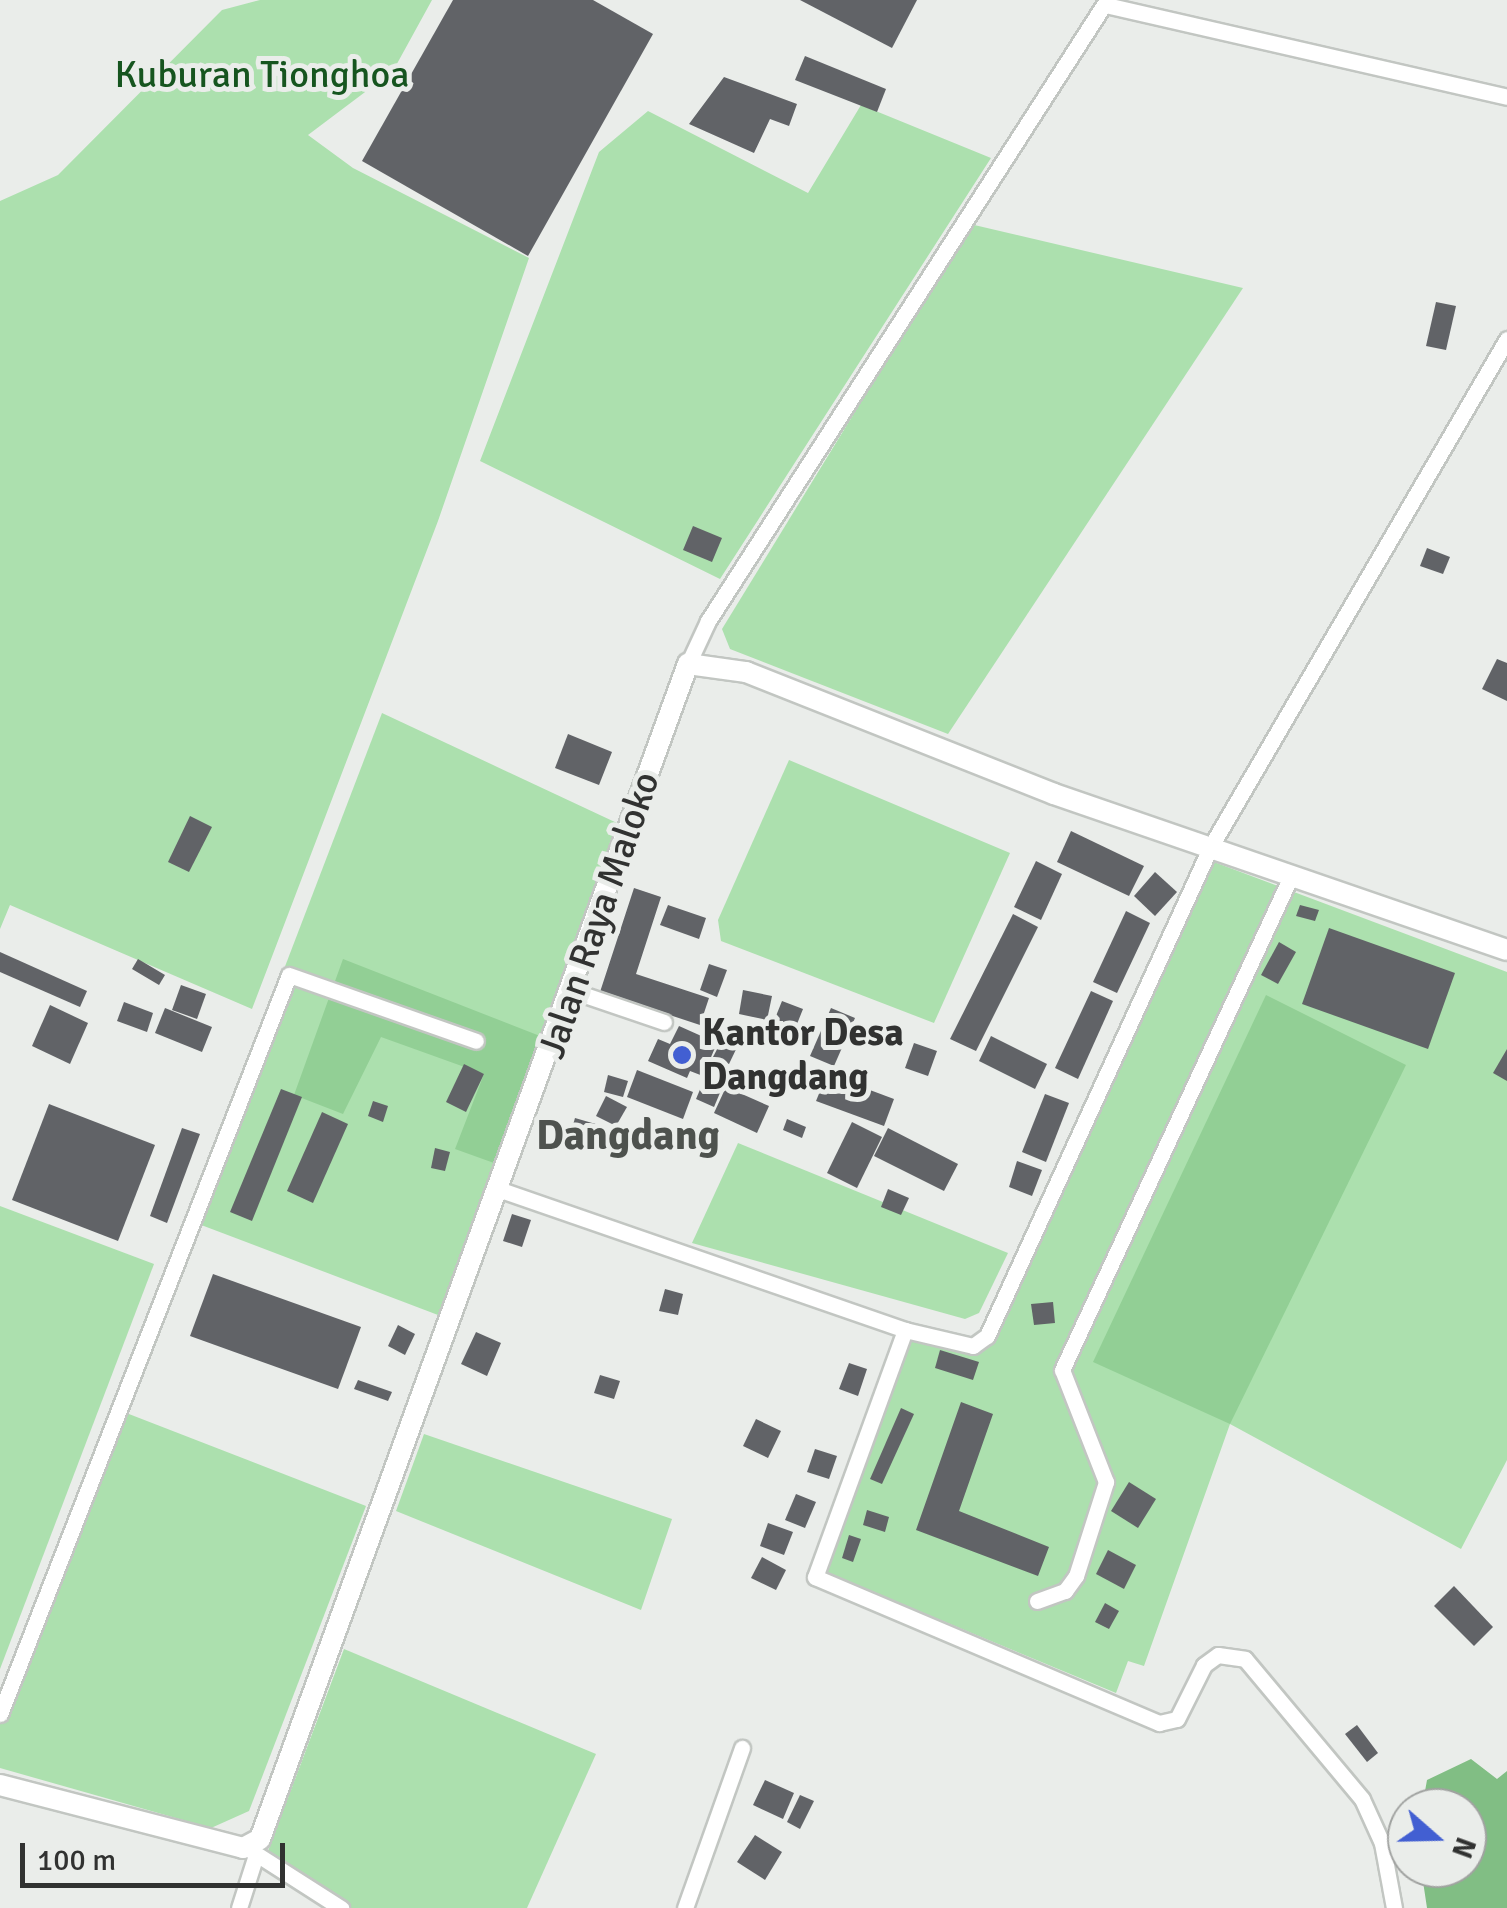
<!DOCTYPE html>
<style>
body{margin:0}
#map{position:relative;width:1507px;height:1908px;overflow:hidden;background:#eaedea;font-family:Signika,sans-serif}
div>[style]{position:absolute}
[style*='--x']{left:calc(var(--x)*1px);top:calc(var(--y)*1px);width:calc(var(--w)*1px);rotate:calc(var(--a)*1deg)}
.green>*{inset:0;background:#ace0ae}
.forest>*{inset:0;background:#92cf95}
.water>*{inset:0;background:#81be84}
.building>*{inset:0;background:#616367}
.roads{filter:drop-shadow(2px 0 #c2c6c2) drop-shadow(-2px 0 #c2c6c2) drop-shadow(0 2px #c2c6c2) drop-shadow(0 -2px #c2c6c2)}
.minor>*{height:15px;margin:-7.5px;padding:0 7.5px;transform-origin:7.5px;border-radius:7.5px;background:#fff}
.tertiary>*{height:20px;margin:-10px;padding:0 10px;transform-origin:10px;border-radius:10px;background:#fff}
.dots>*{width:28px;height:28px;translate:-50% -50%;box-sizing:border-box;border:5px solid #eaedea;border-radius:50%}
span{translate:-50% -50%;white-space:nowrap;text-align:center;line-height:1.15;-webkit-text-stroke:10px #eaedea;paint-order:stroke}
.park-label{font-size:38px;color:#16551f}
.street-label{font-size:38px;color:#313231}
.poi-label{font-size:38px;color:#313231;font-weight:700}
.left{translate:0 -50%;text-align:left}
.quarter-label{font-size:42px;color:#4e524e;font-weight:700}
.north{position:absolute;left:1387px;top:1788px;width:100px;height:100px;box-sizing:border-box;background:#eaedea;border:2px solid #a0a2a0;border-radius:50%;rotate:110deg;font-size:28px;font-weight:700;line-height:40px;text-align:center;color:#313231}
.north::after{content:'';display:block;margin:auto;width:35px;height:45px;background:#425fd2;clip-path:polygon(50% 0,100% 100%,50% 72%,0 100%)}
.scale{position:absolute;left:20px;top:1843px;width:265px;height:45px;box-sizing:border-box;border:5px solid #313231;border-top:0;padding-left:12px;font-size:30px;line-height:35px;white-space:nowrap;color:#313231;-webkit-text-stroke:8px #eaedea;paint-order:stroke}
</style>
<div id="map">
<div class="green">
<div style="clip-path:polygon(260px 0,432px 0,393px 71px,308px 135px,353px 168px,529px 258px,438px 521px,252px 1009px,10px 905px,0 929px,0 201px,58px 175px,222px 10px)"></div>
<div style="clip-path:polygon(861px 105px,991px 158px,720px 579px,480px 461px,599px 152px,648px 111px,808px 193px)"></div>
<div style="clip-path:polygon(970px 224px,1243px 288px,948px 734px,730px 649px,722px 629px)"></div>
<div style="clip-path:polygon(382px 713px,617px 823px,438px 1315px,188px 1220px)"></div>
<div style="clip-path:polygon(789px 760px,1010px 853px,934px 1023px,721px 941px,718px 920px)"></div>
<div style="clip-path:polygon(1214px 862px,1507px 972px,1507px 1460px,1461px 1549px,1230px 1424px,1144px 1666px,1128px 1661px,1116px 1693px,817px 1569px,913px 1326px,986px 1348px)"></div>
<div style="clip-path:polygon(738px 1143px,1008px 1253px,979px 1313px,965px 1319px,692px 1243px)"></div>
<div style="clip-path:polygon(0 1206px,154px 1264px,0 1669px)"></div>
<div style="clip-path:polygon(116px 1409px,366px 1506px,249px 1811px,211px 1828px,0 1768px,0 1714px)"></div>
<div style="clip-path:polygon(424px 1434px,672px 1519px,641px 1610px,396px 1511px)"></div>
<div style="clip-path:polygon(344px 1649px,596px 1754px,527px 1908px,344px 1908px,265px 1859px)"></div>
</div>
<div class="forest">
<div style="clip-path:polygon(343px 959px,540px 1036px,494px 1163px,455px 1149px,484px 1074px,381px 1037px,343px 1114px,294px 1095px)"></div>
<div style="clip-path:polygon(1266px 995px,1406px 1065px,1230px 1424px,1093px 1362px)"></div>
</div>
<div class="water">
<div style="clip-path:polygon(1471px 1759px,1497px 1779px,1507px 1771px,1507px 1908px,1427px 1908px,1421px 1868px,1467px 1868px,1467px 1808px,1422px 1808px,1427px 1780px)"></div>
</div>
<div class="building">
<div style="clip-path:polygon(453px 0,593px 0,653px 34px,528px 256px,362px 161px)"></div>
<div style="clip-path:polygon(800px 0,917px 0,892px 48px)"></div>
<div style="clip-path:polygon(805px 56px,886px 89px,877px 112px,795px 80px)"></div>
<div style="clip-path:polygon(724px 77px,797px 104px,789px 126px,770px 119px,754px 153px,689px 124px)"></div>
<div style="clip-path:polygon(1436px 302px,1456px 306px,1446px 350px,1426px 346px)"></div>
<div style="clip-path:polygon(693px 526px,722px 538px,712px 562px,683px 550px)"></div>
<div style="clip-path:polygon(1427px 548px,1450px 557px,1443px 574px,1420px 566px)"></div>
<div style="clip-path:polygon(1497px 659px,1507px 663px,1507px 701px,1482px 689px)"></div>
<div style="clip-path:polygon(568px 734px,612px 752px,599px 785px,555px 768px)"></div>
<div style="clip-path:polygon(190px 816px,212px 827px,189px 872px,168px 862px)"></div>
<div style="clip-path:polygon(1071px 831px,1144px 866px,1129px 896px,1057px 862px)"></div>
<div style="clip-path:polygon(1036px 861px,1062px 874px,1041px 920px,1014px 907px)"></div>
<div style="clip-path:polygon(1155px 872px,1177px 892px,1155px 916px,1134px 896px)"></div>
<div style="clip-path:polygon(634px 888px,661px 897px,636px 974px,709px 998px,700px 1025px,600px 992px)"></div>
<div style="clip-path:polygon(668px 905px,706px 918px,699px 939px,660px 925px)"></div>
<div style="clip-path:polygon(1300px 905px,1319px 910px,1315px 921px,1296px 916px)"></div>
<div style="clip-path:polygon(1126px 911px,1150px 923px,1117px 993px,1093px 982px)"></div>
<div style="clip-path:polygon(1013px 914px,1038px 927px,976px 1051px,950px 1039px)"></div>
<div style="clip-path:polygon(1329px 928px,1455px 973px,1428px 1049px,1302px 1004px)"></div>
<div style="clip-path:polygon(1279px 942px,1296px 952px,1278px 984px,1261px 975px)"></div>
<div style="clip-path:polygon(0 952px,87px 991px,80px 1007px,0 972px)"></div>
<div style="clip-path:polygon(138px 959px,165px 975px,159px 985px,132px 969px)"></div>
<div style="clip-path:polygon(709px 964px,727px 970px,717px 997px,700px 990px)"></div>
<div style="clip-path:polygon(181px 985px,206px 994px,197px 1019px,172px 1010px)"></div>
<div style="clip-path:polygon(743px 990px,772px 996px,767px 1020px,739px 1014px)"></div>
<div style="clip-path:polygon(1091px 991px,1113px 1001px,1078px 1079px,1055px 1068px)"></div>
<div style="clip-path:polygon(782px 1001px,803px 1009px,795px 1029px,774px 1021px)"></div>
<div style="clip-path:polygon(124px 1002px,153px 1013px,147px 1032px,117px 1021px)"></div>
<div style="clip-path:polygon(50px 1005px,88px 1023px,70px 1064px,32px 1046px)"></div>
<div style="clip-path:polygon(165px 1008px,212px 1027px,202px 1052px,155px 1033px)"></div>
<div style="clip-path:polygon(831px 1008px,855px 1018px,834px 1066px,810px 1056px)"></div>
<div style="clip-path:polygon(679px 1026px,717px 1043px,703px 1076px,690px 1071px,687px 1078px,648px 1061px,658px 1039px,670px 1044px)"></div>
<div style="clip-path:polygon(725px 1034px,740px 1041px,729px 1064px,713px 1057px)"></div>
<div style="clip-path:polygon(991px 1036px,1047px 1064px,1035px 1089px,979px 1061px)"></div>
<div style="clip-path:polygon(914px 1043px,937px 1051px,928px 1076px,905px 1068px)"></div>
<div style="clip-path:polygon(1507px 1049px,1507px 1081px,1493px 1073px)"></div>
<div style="clip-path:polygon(464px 1064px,484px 1074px,466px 1112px,446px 1102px)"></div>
<div style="clip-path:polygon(637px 1070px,693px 1092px,683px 1119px,627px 1097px)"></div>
<div style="clip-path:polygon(707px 1073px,725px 1081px,714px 1107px,696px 1099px)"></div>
<div style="clip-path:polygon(827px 1074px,894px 1099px,884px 1126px,816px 1101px)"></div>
<div style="clip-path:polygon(608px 1075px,628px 1081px,623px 1097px,604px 1092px)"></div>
<div style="clip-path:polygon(726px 1087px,769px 1106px,757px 1133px,714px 1113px)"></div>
<div style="clip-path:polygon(281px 1089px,302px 1097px,252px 1221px,230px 1212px)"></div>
<div style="clip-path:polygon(1045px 1094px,1069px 1103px,1046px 1162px,1022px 1152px)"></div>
<div style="clip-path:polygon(606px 1096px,627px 1107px,616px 1126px,596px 1116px)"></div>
<div style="clip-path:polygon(373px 1101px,388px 1106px,383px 1122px,368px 1116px)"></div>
<div style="clip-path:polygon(49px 1104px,155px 1145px,118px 1241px,12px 1200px)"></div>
<div style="clip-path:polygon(322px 1112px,348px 1124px,313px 1203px,287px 1191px)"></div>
<div style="clip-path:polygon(575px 1118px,606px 1127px,599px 1153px,567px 1145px)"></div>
<div style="clip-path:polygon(787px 1119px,806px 1127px,802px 1138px,783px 1130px)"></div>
<div style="clip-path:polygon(852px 1122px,882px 1137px,857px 1188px,827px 1173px)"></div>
<div style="clip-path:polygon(182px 1128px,200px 1134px,167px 1223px,150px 1216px)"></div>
<div style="clip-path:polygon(888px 1128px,958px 1164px,944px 1191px,874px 1156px)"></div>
<div style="clip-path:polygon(435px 1148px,450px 1152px,445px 1171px,431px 1168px)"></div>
<div style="clip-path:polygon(1017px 1161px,1042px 1170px,1032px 1196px,1009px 1187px)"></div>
<div style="clip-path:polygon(888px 1189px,909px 1198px,901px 1215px,881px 1207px)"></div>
<div style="clip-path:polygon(512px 1214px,531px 1220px,522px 1247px,503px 1241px)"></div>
<div style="clip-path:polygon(213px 1274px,361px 1327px,338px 1389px,190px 1336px)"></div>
<div style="clip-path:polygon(665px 1289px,683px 1294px,678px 1315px,659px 1311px)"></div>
<div style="clip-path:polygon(1053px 1302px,1055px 1323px,1034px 1325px,1031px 1304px)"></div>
<div style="clip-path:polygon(398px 1325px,415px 1334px,405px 1355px,388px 1346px)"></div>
<div style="clip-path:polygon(476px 1332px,501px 1343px,487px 1376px,461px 1364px)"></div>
<div style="clip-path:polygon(940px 1350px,979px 1362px,973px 1380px,935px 1368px)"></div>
<div style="clip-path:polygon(849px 1363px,867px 1369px,858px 1396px,839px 1389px)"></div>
<div style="clip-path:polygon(600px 1375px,620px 1381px,614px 1399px,594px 1393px)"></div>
<div style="clip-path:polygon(358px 1380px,392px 1392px,388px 1401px,354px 1389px)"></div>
<div style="clip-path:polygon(961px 1402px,993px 1414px,959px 1511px,1049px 1547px,1038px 1576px,916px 1530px)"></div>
<div style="clip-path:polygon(901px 1408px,914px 1414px,882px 1484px,870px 1479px)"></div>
<div style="clip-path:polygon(756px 1419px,781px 1431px,768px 1458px,743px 1446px)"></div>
<div style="clip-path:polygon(815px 1449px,837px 1456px,829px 1479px,807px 1472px)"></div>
<div style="clip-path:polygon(1129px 1482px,1156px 1499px,1138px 1528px,1111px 1511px)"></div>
<div style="clip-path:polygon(796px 1494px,816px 1502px,805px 1528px,785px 1520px)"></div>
<div style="clip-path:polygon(867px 1510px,889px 1517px,885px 1532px,863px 1525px)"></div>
<div style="clip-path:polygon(768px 1523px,793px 1532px,784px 1555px,760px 1546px)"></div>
<div style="clip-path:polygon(849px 1535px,861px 1539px,853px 1562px,842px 1558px)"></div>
<div style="clip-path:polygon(1108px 1550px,1136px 1565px,1124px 1589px,1096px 1574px)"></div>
<div style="clip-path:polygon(762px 1557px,786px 1570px,776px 1590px,751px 1578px)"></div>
<div style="clip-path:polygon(1454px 1586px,1493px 1627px,1474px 1646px,1434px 1606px)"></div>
<div style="clip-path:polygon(1105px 1603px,1119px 1611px,1109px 1629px,1095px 1622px)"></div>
<div style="clip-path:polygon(1357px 1725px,1378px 1753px,1367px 1762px,1345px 1734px)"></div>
<div style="clip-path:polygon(765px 1780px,794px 1793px,783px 1819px,753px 1805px)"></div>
<div style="clip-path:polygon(800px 1795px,814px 1801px,800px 1829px,787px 1822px)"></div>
<div style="clip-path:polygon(755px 1835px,782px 1852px,765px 1880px,737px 1862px)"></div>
</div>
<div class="roads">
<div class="minor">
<div style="--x:1106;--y:5;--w:411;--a:12.9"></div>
<div style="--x:688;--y:664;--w:47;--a:-65.1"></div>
<div style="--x:708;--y:621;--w:738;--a:-57.28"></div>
<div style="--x:573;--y:991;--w:96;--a:18.8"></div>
<div style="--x:501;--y:1190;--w:428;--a:19.1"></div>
<div style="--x:905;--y:1330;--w:70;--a:13.2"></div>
<div style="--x:973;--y:1346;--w:17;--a:-36"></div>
<div style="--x:987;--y:1336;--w:539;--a:-65.43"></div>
<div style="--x:1211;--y:846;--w:587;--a:-59.72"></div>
<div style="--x:905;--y:1330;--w:263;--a:110"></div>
<div style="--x:815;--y:1577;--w:374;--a:23"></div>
<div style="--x:1159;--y:1723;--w:18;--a:-13"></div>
<div style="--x:1177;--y:1719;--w:60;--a:-63.4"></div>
<div style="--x:1204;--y:1665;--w:17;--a:-36"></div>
<div style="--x:1218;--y:1655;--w:27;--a:8"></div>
<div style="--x:1245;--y:1659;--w:182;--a:50.1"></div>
<div style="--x:1362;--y:1799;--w:48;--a:65.6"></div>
<div style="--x:1382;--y:1843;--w:66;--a:79.5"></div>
<div style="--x:1037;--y:1601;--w:30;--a:-20"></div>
<div style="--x:1065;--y:1591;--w:19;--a:-54"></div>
<div style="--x:1076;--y:1576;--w:99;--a:-72.3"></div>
<div style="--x:1106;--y:1482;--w:120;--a:-111.4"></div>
<div style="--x:1062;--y:1370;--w:547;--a:-65.12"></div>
<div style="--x:0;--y:1714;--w:793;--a:-68.64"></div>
<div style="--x:289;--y:975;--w:198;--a:19.4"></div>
<div style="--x:247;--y:1848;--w:112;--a:32.6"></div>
<div style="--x:239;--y:1908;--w:52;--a:-72.3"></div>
<div style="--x:685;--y:1908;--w:170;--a:-70.4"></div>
</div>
<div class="tertiary">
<div style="--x:0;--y:1785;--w:251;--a:14.5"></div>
<div style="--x:243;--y:1848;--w:19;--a:-28"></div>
<div style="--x:260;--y:1839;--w:1251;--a:-69.99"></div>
<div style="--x:688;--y:664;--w:59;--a:7.9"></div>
<div style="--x:746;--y:672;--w:331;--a:21.6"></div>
<div style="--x:1054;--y:794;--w:479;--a:19"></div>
</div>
</div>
<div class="dots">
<div style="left:682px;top:1055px;background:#425fd2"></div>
</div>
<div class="park-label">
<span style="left:262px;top:75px">Kuburan Tionghoa</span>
</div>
<div class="street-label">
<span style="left:599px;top:915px;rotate:-71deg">Jalan Raya Maloko</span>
</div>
<div class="poi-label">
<span class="left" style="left:702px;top:1055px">Kantor Desa<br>Dangdang</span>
</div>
<div class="quarter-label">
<span style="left:628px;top:1136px">Dangdang</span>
</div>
<div class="north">N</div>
<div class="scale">100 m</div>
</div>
